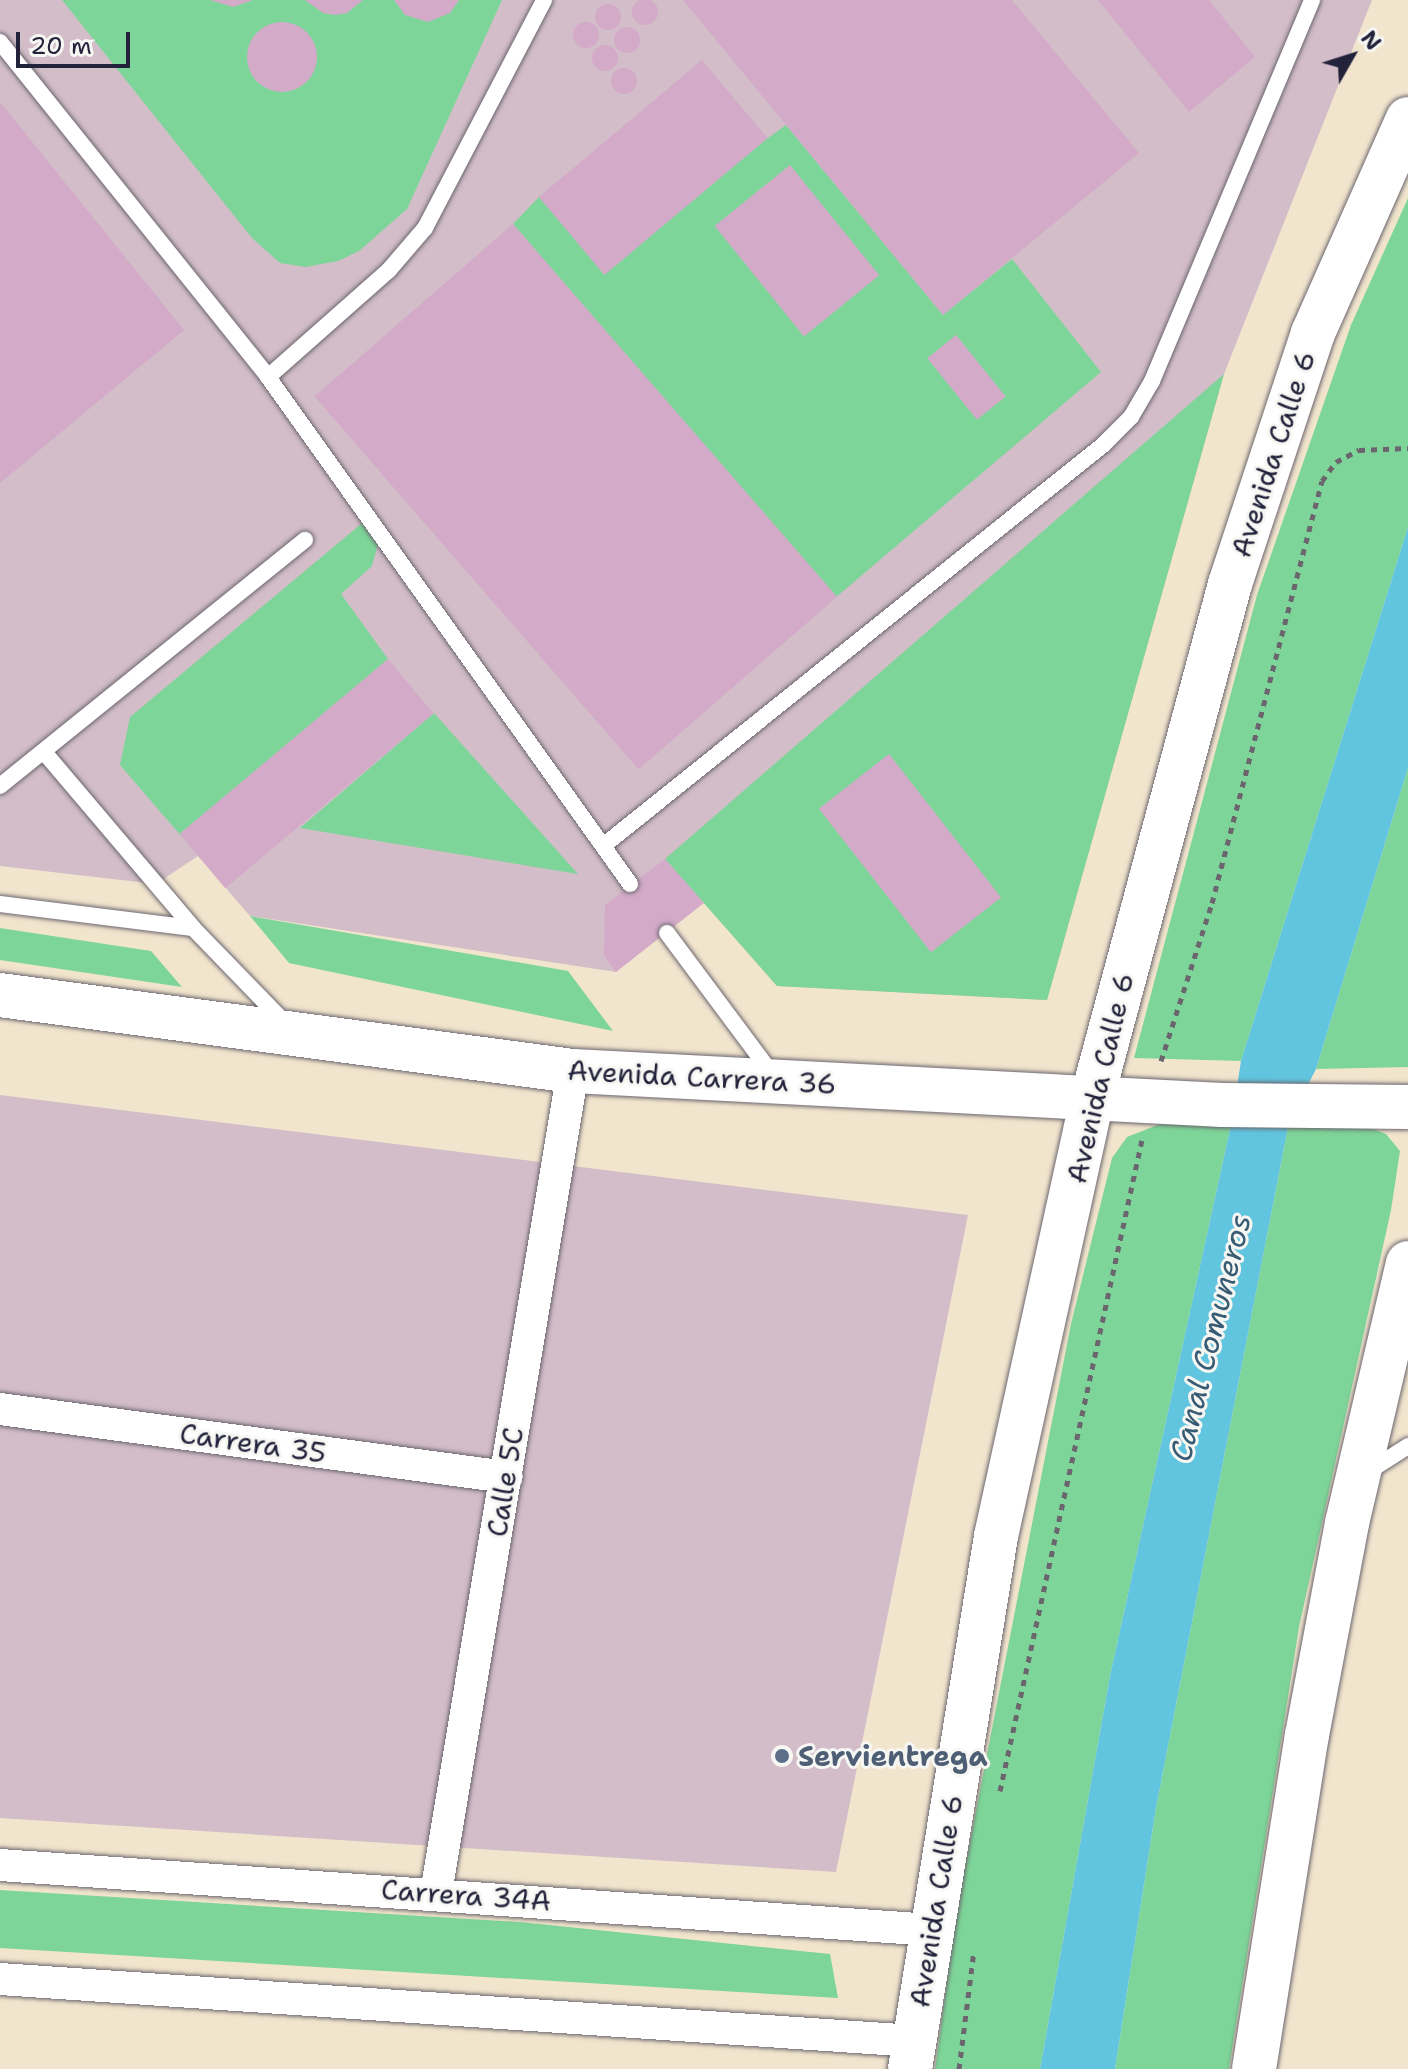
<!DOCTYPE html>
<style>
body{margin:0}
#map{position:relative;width:1408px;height:2069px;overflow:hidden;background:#f2e5ce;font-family:"Shantell Sans",sans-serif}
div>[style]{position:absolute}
.industrial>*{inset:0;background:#d2bdc8}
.green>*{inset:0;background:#7ed599}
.water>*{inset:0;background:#61c5df}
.building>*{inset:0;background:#d3abc9;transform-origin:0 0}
.round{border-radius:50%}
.path>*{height:5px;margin-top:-2.5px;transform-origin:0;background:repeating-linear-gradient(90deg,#6b666e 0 6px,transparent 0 12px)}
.roads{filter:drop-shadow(0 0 2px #6b666e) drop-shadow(0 0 2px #6b666e)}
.lane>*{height:16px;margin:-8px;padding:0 8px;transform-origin:8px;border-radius:8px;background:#fff}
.street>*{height:32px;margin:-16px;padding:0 16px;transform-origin:16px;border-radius:16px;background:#fff}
.secondary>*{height:44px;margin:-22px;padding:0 22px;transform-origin:22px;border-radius:22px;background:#fff}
.primary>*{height:44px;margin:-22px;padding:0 22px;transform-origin:22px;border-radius:22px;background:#fff}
.dots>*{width:22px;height:22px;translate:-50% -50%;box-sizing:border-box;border:4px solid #f6f6f2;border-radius:50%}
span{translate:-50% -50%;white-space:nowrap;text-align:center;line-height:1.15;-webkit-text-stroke:6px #f6f6f2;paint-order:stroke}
.street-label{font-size:28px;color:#22223b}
.service-label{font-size:28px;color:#4e5e75;font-weight:700}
.left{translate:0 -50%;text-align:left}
.water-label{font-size:30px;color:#385b74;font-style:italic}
.north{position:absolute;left:1312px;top:16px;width:80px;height:80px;-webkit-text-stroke:6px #f6f6f2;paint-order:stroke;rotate:51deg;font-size:22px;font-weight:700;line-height:32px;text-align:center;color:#22223b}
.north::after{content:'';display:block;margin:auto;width:28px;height:36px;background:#22223b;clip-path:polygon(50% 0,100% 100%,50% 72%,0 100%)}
.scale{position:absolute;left:16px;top:32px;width:114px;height:36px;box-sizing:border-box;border:4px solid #22223b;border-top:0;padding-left:10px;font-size:24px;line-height:28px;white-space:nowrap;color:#22223b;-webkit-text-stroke:6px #f6f6f2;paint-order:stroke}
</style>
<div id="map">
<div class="industrial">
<i style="clip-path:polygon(0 0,1372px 0,1224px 374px,1047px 1000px,777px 986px,699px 897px,616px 972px,250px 916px,198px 856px,156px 884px,0 866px)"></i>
<i style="clip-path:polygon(0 1095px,968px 1215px,836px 1872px,0 1818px)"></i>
</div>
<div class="green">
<i style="clip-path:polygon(62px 0,502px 0,407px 209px,359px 251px,338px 261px,305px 267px,280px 263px,252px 238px)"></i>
<i style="clip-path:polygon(786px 125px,943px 315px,1012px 259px,1101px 372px,835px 598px,513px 224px,539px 197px,768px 138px)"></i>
<i style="clip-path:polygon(1408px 198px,1408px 527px,1241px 1061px,1134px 1058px,1257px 595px,1351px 325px)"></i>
<i style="clip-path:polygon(1224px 374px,1047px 1000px,777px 986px,665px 859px)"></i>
<i style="clip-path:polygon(367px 519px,381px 533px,372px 566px,341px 594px,388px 659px,182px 837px,120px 765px,130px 717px)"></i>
<i style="clip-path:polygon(434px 713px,578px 874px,300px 828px)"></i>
<i style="clip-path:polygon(1408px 768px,1408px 1067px,1316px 1069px)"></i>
<i style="clip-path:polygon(250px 916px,568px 971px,613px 1031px,289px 963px)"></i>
<i style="clip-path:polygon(0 928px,151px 951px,182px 987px,0 960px)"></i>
<i style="clip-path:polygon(1289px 1122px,1366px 1126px,1386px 1134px,1400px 1151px,1391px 1210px,1299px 1627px,1229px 2069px,1115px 2069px,1156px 1808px)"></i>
<i style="clip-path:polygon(1160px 1124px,1231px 1125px,1110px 1676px,1040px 2069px,935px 2069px,957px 1908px,1071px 1324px,1112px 1158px,1127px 1137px)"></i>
<i style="clip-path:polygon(0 1890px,520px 1922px,830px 1954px,838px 1998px,0 1948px)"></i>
</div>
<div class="water">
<i style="clip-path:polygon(1408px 527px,1408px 768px,1316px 1069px,1289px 1122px,1156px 1808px,1115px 2069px,1040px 2069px,1110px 1676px,1231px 1125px,1241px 1061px)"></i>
</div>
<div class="building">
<i class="round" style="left:632px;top:-1px;width:26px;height:26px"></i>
<i style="clip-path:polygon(210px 0,253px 0,233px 7px)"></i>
<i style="clip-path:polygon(305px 0,363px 0,347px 13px,335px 15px,323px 13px)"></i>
<i style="clip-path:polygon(394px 0,459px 0,450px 13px,428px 22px,405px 15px)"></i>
<i style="clip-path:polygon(683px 0,1012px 0,1139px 153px,943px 315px)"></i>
<i style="clip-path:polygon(1098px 0,1209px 0,1255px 57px,1189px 112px)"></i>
<i class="round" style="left:595px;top:4px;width:26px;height:26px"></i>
<i class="round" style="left:247px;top:22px;width:70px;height:70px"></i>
<i class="round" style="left:573px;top:22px;width:26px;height:26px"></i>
<i class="round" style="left:614px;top:27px;width:26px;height:26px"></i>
<i class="round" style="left:592px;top:45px;width:26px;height:26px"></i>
<i style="left:702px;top:60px;width:102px;height:213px;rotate:50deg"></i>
<i class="round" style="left:611px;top:68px;width:26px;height:26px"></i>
<i style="clip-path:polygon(0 102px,184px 330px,0 483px)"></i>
<i style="left:790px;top:165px;width:142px;height:97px;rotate:51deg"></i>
<i style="left:513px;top:224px;width:494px;height:263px;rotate:49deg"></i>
<i style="left:956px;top:335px;width:79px;height:37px;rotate:51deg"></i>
<i style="left:388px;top:659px;width:71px;height:272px;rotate:50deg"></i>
<i style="left:889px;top:754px;width:182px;height:89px;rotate:52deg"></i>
<i style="clip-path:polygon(665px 859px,704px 903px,616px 972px,604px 955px,605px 905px)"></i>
</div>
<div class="path">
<i style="left:1161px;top:1061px;width:166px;rotate:-72.1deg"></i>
<i style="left:1212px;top:903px;width:436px;rotate:-75.4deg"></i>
<i style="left:1322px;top:481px;width:24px;rotate:-54deg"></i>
<i style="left:1336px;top:462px;width:26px;rotate:-28deg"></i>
<i style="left:1359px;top:450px;width:49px;rotate:-2.3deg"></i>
<i style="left:1000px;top:1791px;width:666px;rotate:-77.7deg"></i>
<i style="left:959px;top:2069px;width:119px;rotate:-82.8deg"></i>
</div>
<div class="roads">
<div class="lane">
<i style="left:0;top:42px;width:429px;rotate:51.3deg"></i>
<i style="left:268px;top:377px;width:623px;rotate:54.47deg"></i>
<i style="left:268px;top:377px;width:162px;rotate:-41.5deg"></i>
<i style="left:389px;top:270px;width:55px;rotate:-49.4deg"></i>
<i style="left:425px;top:228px;width:257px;rotate:-62.4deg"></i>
<i style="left:44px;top:752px;width:231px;rotate:49.7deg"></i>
<i style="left:0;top:786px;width:392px;rotate:-38.9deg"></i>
<i style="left:603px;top:846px;width:641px;rotate:-38.73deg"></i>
<i style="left:1103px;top:445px;width:40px;rotate:-45deg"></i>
<i style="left:1131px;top:417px;width:42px;rotate:-59.7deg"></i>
<i style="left:1152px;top:381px;width:413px;rotate:-67.2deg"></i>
<i style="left:0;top:904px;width:194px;rotate:7.1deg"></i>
<i style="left:193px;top:928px;width:135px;rotate:45.9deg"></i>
<i style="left:667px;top:933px;width:176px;rotate:53.3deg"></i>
<i style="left:1366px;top:1473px;width:50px;rotate:-32.7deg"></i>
</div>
<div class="street">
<i style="left:0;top:1409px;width:511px;rotate:7.65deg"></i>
<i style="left:0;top:1865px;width:933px;rotate:3.99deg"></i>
<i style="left:436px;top:1893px;width:833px;rotate:-80.54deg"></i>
<i style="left:0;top:1979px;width:916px;rotate:3.88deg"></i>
</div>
<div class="secondary">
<i style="left:0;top:995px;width:578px;rotate:7.56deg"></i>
<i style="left:573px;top:1071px;width:650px;rotate:3deg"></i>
<i style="left:1222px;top:1105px;width:186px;rotate:0.6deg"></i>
</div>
<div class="primary">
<i style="left:910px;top:2069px;width:540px;rotate:-80.83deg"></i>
<i style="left:996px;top:1536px;width:448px;rotate:-77.6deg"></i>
<i style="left:1092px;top:1098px;width:532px;rotate:-74.97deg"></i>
<i style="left:1230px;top:584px;width:264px;rotate:-71.7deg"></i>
<i style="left:1313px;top:333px;width:234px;rotate:-66.1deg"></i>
<i style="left:1254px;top:2069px;width:338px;rotate:-81deg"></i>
<i style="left:1307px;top:1735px;width:216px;rotate:-79.3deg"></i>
<i style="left:1347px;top:1523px;width:267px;rotate:-76.8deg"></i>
</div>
</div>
<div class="dots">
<i style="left:782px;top:1756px;background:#5c6f8a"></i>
</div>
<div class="street-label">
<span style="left:1273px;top:454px;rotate:-72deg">Avenida Calle 6</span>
<span style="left:702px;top:1077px;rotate:3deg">Avenida Carrera 36</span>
<span style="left:1100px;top:1078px;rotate:-77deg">Avenida Calle 6</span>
<span style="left:253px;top:1443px;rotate:8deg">Carrera 35</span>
<span style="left:505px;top:1482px;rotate:-81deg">Calle 5C</span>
<span style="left:466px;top:1895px;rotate:4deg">Carrera 34A</span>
<span style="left:936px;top:1901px;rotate:-81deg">Avenida Calle 6</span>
</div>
<div class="service-label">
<span class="left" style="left:798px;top:1756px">Servientrega</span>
</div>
<div class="water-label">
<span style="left:1211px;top:1338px;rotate:-76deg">Canal Comuneros</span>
</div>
<div class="north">N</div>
<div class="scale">20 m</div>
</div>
